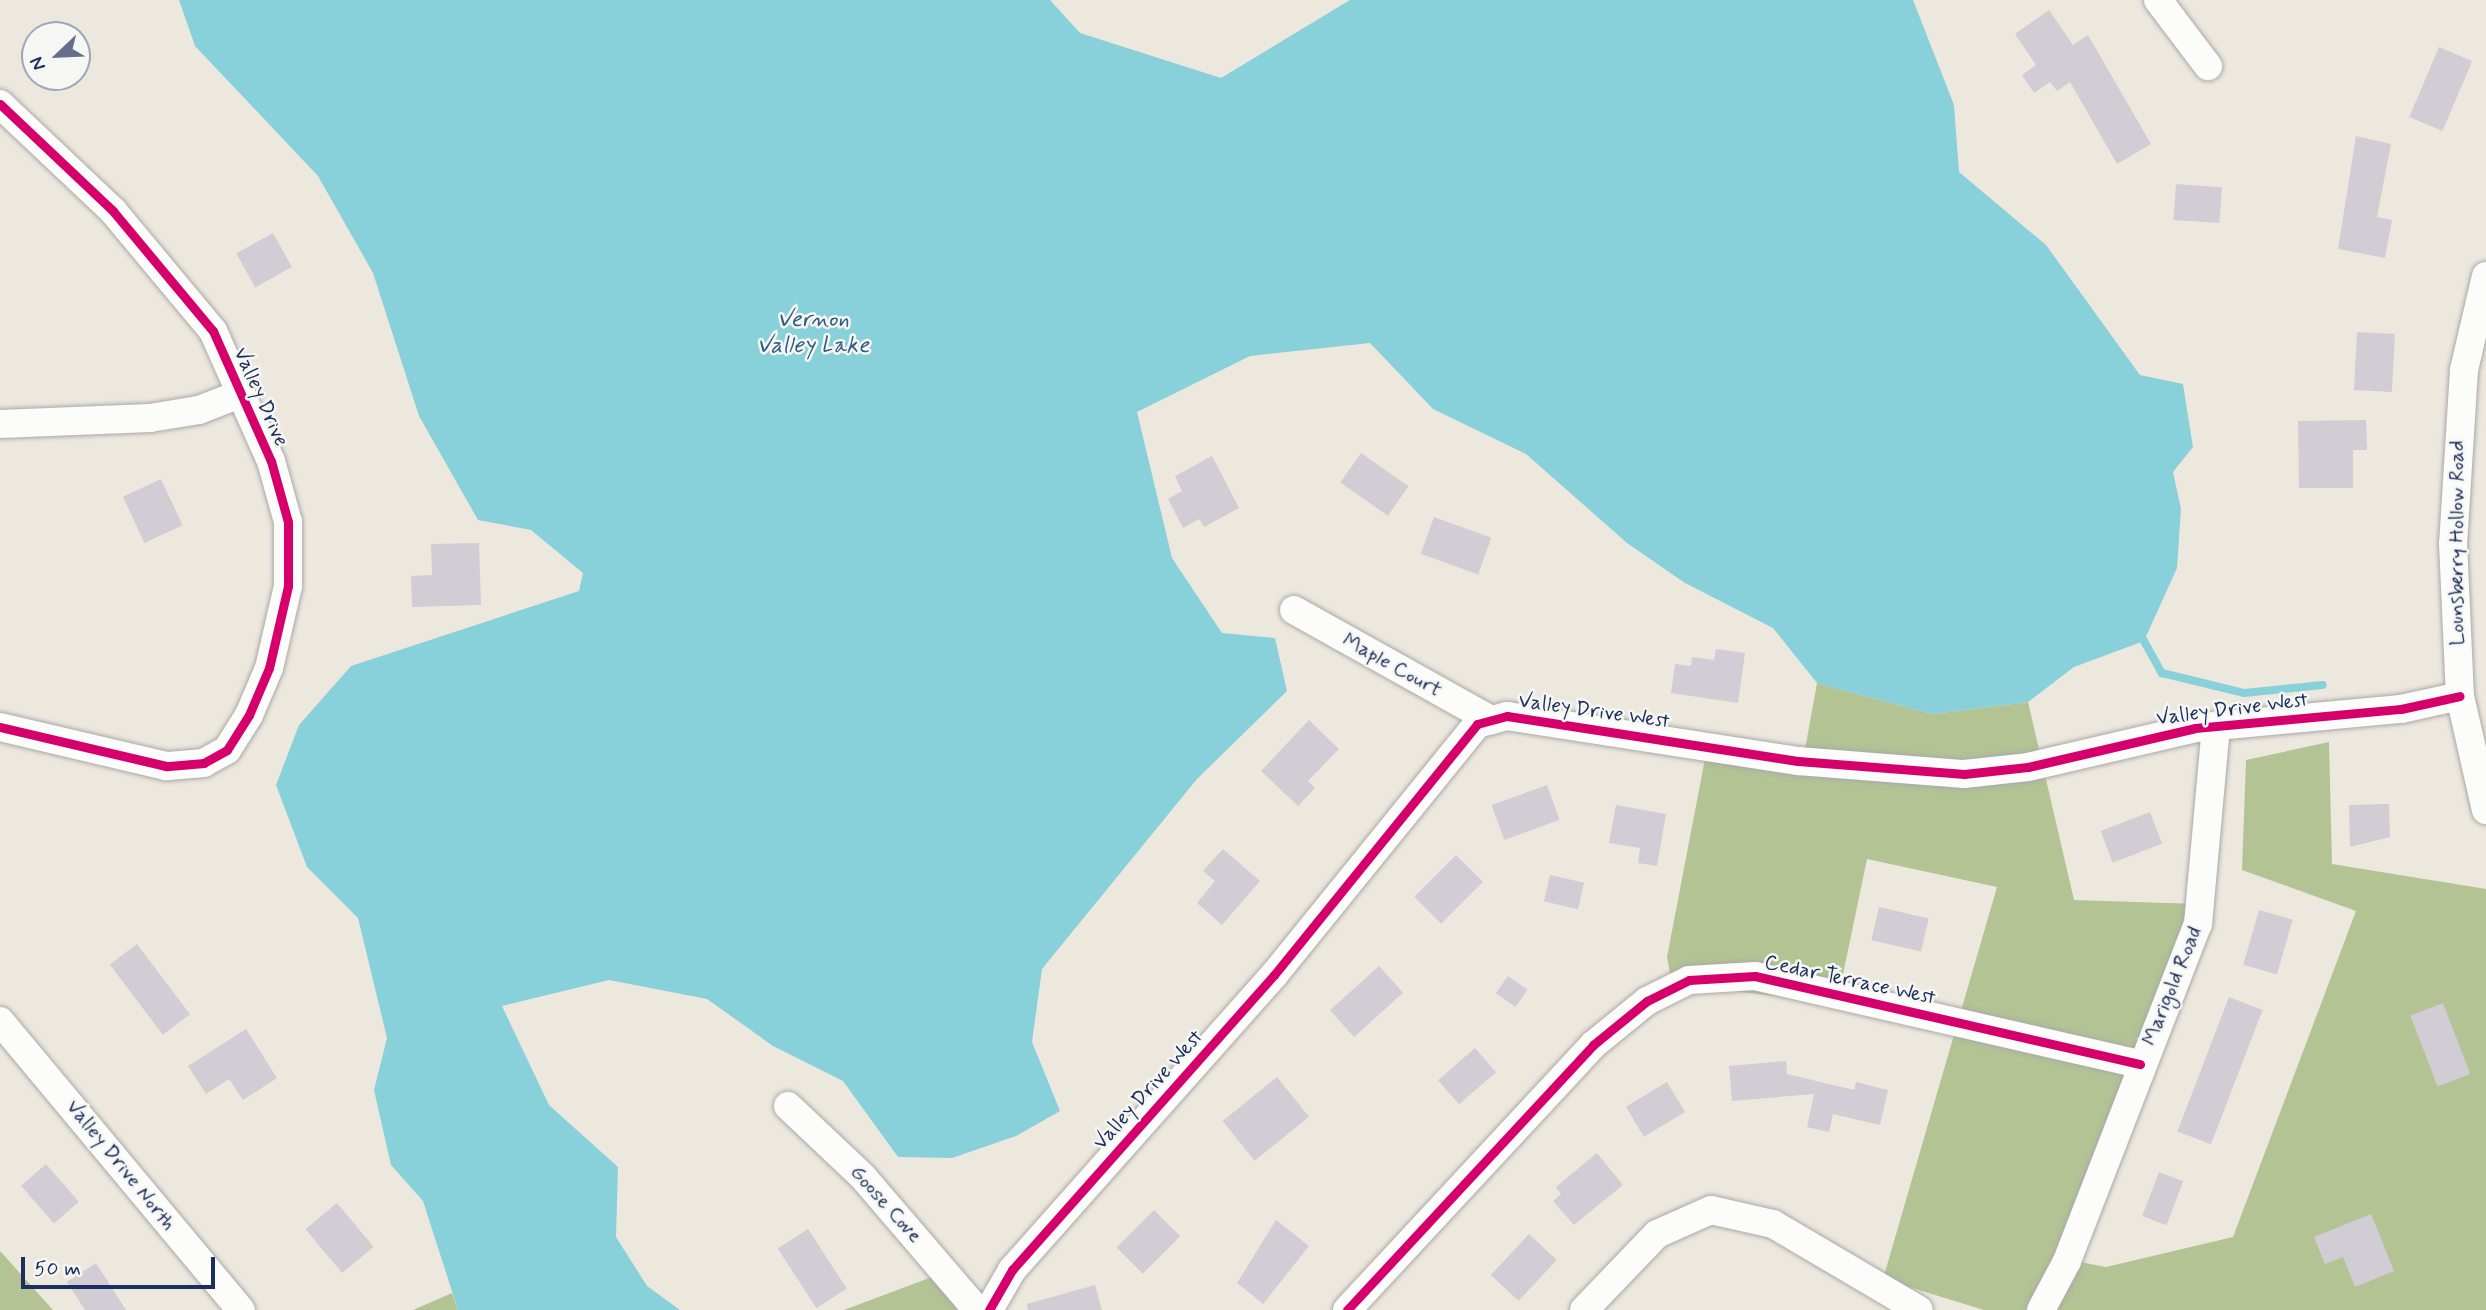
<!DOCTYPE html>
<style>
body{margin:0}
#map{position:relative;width:2486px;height:1310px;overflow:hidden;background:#ede8de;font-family:Mynerve,sans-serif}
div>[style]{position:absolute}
.forest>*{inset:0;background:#b3c394}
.water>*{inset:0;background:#88d0da}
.stream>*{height:8px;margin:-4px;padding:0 4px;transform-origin:4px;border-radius:4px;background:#88d0da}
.building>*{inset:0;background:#d2ccd4;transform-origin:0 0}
.roads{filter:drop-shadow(0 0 2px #a9a9a9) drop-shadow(0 0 2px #a9a9a9)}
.street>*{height:28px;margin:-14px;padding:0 14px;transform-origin:14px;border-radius:14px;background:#fcfcfa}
.cycleway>*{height:9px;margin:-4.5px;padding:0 4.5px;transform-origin:4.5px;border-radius:4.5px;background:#d6006c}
span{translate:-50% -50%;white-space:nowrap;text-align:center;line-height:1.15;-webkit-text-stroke:5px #f6f6f2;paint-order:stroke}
.street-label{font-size:21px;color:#1b2f5e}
.water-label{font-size:23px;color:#2f5c83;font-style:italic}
.north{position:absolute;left:21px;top:21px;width:70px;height:70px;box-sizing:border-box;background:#f6f6f2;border:2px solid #9ea6b7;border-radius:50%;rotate:247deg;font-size:19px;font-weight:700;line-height:28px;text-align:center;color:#1b2f5e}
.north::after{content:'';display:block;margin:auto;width:24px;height:32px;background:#64708b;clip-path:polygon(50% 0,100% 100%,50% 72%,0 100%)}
.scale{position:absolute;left:21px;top:1257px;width:194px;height:32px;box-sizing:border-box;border:4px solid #1b2f5e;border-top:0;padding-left:9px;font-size:21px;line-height:24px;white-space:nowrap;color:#1b2f5e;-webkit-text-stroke:5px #f6f6f2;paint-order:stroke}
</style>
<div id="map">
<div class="forest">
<i style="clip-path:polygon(1817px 683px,1932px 714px,2028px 702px,2074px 900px,2198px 904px,2065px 1259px,2106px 1267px,2233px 1237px,2356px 911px,2242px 870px,2246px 760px,2329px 742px,2332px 864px,2486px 889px,2486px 1310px,1984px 1310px,1883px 1279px,1997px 887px,1867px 859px,1837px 1003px,1672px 984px,1667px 957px,1708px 743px,1804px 755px)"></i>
<i style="clip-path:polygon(0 1251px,53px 1310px,0 1310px)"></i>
<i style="clip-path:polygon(953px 1269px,979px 1310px,844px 1310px)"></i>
<i style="clip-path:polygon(452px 1293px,458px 1310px,413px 1310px)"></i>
</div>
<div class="water">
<i style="clip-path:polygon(179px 0,1050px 0,1080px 33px,1221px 78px,1350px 0,1913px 0,1954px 105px,1959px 172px,2046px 245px,2140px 375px,2183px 384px,2193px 447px,2173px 472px,2181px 509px,2177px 568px,2144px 641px,2074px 667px,2028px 702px,1932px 714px,1817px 683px,1773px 628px,1685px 583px,1627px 543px,1526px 454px,1433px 409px,1370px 343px,1250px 356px,1137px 412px,1172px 558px,1222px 633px,1275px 638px,1287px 691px,1197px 779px,1042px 969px,1032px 1042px,1060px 1111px,1016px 1136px,952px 1158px,898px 1157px,843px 1081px,773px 1046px,707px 999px,609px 980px,502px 1006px,549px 1105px,618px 1167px,616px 1237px,647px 1286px,680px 1310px,458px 1310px,423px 1201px,391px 1165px,374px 1090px,387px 1038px,358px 918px,307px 867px,276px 785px,299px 725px,351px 666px,579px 591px,583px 573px,531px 530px,478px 520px,419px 416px,373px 273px,318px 176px,195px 46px)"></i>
</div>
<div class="stream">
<i style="left:2144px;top:641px;width:37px;rotate:61deg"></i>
<i style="left:2162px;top:673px;width:84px;rotate:13.7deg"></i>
<i style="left:2244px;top:693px;width:79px;rotate:-5.8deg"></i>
</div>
<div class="building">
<i style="clip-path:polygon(2049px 10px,2073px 45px,2088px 35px,2151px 144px,2117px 164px,2070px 82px,2057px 91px,2050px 82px,2034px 93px,2022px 75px,2036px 65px,2015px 34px)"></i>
<i style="left:2439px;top:47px;width:36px;height:76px;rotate:23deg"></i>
<i style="clip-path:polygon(2356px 136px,2391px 144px,2377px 217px,2392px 220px,2385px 258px,2338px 249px)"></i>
<i style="left:2176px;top:184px;width:46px;height:36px;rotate:4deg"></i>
<i style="left:273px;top:233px;width:39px;height:42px;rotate:61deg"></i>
<i style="left:2357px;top:332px;width:38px;height:58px;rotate:3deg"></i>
<i style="clip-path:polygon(2366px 420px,2367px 450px,2353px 450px,2353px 488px,2299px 488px,2298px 421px)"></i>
<i style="left:1361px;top:453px;width:58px;height:36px;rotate:35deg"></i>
<i style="clip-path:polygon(1212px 456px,1239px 508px,1204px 527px,1199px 519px,1183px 528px,1168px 499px,1182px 491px,1175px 476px)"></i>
<i style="left:161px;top:479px;width:51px;height:42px;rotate:65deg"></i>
<i style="left:1434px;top:517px;width:61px;height:39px;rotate:20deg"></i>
<i style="clip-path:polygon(479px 543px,481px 605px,412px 607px,411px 576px,432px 575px,431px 544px)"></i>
<i style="clip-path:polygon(1716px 649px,1745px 653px,1738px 703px,1671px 693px,1675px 664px,1691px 666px,1692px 657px,1714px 660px)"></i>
<i style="clip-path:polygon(1309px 720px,1339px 749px,1308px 781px,1315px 788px,1298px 806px,1261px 771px)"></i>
<i style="left:1547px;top:785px;width:37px;height:59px;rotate:70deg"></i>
<i style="clip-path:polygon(2389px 804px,2390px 837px,2350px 847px,2349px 805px)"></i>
<i style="clip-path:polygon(1616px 805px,1666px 814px,1657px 866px,1638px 863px,1640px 848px,1609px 843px)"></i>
<i style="left:2150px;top:812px;width:34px;height:53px;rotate:69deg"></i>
<i style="clip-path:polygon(1223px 849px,1260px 881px,1222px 925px,1197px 903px,1215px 881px,1203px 871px)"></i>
<i style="left:1456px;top:855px;width:38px;height:59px;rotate:45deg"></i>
<i style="left:1550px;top:875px;width:35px;height:27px;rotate:13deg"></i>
<i style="left:1879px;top:907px;width:51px;height:34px;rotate:13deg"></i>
<i style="left:2259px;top:910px;width:35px;height:57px;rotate:16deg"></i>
<i style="left:137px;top:944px;width:88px;height:34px;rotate:53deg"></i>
<i style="left:1379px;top:966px;width:36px;height:66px;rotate:48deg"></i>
<i style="left:1508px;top:976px;width:24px;height:21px;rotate:35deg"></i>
<i style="left:2229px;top:997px;width:36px;height:144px;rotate:21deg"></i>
<i style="left:2443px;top:1003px;width:76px;height:35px;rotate:69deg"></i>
<i style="clip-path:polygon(246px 1029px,277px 1078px,243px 1100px,229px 1079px,206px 1094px,188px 1066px)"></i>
<i style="left:1475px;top:1048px;width:32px;height:49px;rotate:49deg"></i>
<i style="clip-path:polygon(1786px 1061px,1787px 1074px,1854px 1090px,1856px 1082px,1888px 1090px,1880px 1125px,1833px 1114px,1829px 1132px,1807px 1127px,1814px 1094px,1732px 1101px,1729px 1066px)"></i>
<i style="left:1277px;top:1077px;width:51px;height:70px;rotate:51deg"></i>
<i style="left:1667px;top:1082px;width:35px;height:48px;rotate:59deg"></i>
<i style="clip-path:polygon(1597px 1153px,1623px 1185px,1574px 1225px,1553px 1201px,1561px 1194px,1556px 1187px)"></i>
<i style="left:46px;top:1164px;width:50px;height:33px;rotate:49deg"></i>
<i style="left:2159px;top:1172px;width:26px;height:47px;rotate:21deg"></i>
<i style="left:337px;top:1203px;width:57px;height:41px;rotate:50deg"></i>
<i style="left:1154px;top:1210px;width:37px;height:53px;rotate:45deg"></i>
<i style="clip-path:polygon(2371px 1214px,2394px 1271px,2355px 1287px,2343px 1257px,2325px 1264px,2314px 1237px)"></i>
<i style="clip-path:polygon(1276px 1220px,1309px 1246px,1263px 1304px,1237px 1283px)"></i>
<i style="left:808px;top:1229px;width:71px;height:36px;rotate:57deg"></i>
<i style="left:1529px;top:1234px;width:38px;height:56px;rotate:43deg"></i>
<i style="clip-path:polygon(96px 1263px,126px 1310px,85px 1310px,67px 1282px)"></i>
<i style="clip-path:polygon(1095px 1285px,1102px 1310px,1028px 1310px,1027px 1304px)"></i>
</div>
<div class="roads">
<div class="street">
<i style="left:2158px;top:0;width:83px;rotate:52.9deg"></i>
<i style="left:0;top:104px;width:156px;rotate:43.4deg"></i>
<i style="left:113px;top:211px;width:156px;rotate:50.2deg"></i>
<i style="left:213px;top:331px;width:142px;rotate:66deg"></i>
<i style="left:271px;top:461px;width:63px;rotate:74.4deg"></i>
<i style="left:288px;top:522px;width:64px;rotate:90deg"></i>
<i style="left:288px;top:586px;width:84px;rotate:103deg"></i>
<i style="left:269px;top:668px;width:51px;rotate:113.1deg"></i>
<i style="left:249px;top:715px;width:41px;rotate:122.2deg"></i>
<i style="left:227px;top:750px;width:26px;rotate:151deg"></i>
<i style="left:204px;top:763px;width:38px;rotate:175deg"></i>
<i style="left:166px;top:766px;width:171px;rotate:-166.8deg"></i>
<i style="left:2486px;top:276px;width:97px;rotate:103.2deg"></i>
<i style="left:2464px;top:370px;width:173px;rotate:93.6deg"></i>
<i style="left:2453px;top:543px;width:153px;rotate:87.4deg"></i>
<i style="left:2460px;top:696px;width:117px;rotate:77.2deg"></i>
<i style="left:0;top:424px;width:150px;rotate:-2.3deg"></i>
<i style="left:150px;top:418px;width:50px;rotate:-9.3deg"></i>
<i style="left:199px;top:410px;width:44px;rotate:-21.3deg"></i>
<i style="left:1294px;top:610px;width:226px;rotate:29.2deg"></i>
<i style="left:0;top:1021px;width:376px;rotate:50.2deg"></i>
<i style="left:788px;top:1106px;width:103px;rotate:43.4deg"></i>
<i style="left:863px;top:1177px;width:175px;rotate:49.4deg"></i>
<i style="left:989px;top:1310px;width:46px;rotate:-60.1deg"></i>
<i style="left:1012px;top:1270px;width:395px;rotate:-48.4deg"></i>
<i style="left:1274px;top:975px;width:323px;rotate:-51deg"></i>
<i style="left:1477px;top:724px;width:31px;rotate:-15deg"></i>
<i style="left:1507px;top:716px;width:294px;rotate:8.8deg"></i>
<i style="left:1798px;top:761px;width:167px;rotate:4.5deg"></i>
<i style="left:1964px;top:774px;width:64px;rotate:-6.2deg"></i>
<i style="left:2028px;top:767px;width:171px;rotate:-13.1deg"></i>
<i style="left:2195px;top:728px;width:207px;rotate:-5.3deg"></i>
<i style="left:2401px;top:709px;width:60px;rotate:-12.4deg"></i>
<i style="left:1347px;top:1310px;width:362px;rotate:-47.1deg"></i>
<i style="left:1593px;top:1045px;width:70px;rotate:-39.2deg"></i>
<i style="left:1647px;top:1001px;width:47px;rotate:-26.6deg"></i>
<i style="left:1689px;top:980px;width:66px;rotate:-3.5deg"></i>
<i style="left:1755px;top:976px;width:395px;rotate:12.9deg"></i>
<i style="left:1584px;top:1310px;width:105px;rotate:-46.2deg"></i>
<i style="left:1657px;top:1234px;width:59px;rotate:-24deg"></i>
<i style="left:1711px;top:1210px;width:64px;rotate:12.7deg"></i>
<i style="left:1773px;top:1224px;width:169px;rotate:30.5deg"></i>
<i style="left:2041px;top:1310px;width:55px;rotate:-62deg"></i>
<i style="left:2067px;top:1261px;width:362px;rotate:-68.8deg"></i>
<i style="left:2198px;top:924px;width:199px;rotate:-84.8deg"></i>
</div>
</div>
<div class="cycleway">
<i style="left:0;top:104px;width:156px;rotate:43.4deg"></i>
<i style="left:113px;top:211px;width:156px;rotate:50.2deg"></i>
<i style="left:213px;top:331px;width:142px;rotate:66deg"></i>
<i style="left:271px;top:461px;width:63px;rotate:74.4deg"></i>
<i style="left:288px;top:522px;width:64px;rotate:90deg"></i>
<i style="left:288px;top:586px;width:84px;rotate:103deg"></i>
<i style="left:269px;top:668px;width:51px;rotate:113.1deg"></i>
<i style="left:249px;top:715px;width:41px;rotate:122.2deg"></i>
<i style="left:227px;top:750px;width:26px;rotate:151deg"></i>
<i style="left:204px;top:763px;width:38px;rotate:175deg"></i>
<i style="left:166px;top:766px;width:171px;rotate:-166.8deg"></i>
<i style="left:989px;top:1310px;width:46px;rotate:-60.1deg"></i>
<i style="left:1012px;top:1270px;width:395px;rotate:-48.4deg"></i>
<i style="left:1274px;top:975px;width:323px;rotate:-51deg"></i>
<i style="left:1477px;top:724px;width:31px;rotate:-15deg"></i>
<i style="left:1507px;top:716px;width:294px;rotate:8.8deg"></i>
<i style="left:1798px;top:761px;width:167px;rotate:4.5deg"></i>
<i style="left:1964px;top:774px;width:64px;rotate:-6.2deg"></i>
<i style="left:2028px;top:767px;width:171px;rotate:-13.1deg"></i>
<i style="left:2195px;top:728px;width:207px;rotate:-5.3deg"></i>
<i style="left:2401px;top:709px;width:60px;rotate:-12.4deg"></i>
<i style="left:1347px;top:1310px;width:362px;rotate:-47.1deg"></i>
<i style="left:1593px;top:1045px;width:70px;rotate:-39.2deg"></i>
<i style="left:1647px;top:1001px;width:47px;rotate:-26.6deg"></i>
<i style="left:1689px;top:980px;width:66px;rotate:-3.5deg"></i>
<i style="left:1755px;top:976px;width:395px;rotate:12.9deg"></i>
</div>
<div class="street-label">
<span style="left:261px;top:397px;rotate:66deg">Valley Drive</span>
<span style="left:2457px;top:543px;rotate:-90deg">Lounsberry Hollow Road</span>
<span style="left:1392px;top:665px;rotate:29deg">Maple Court</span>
<span style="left:2232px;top:709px;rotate:-7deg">Valley Drive West</span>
<span style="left:1594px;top:711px;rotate:8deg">Valley Drive West</span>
<span style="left:1850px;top:980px;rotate:12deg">Cedar Terrace West</span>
<span style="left:2172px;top:986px;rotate:-68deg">Marigold Road</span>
<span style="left:1148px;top:1090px;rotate:-48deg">Valley Drive West</span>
<span style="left:121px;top:1165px;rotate:51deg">Valley Drive North</span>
<span style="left:886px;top:1204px;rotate:48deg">Goose Cove</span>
</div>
<div class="water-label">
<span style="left:813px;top:333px">Vernon<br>Valley Lake</span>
</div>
<div class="north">N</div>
<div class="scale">50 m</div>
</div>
